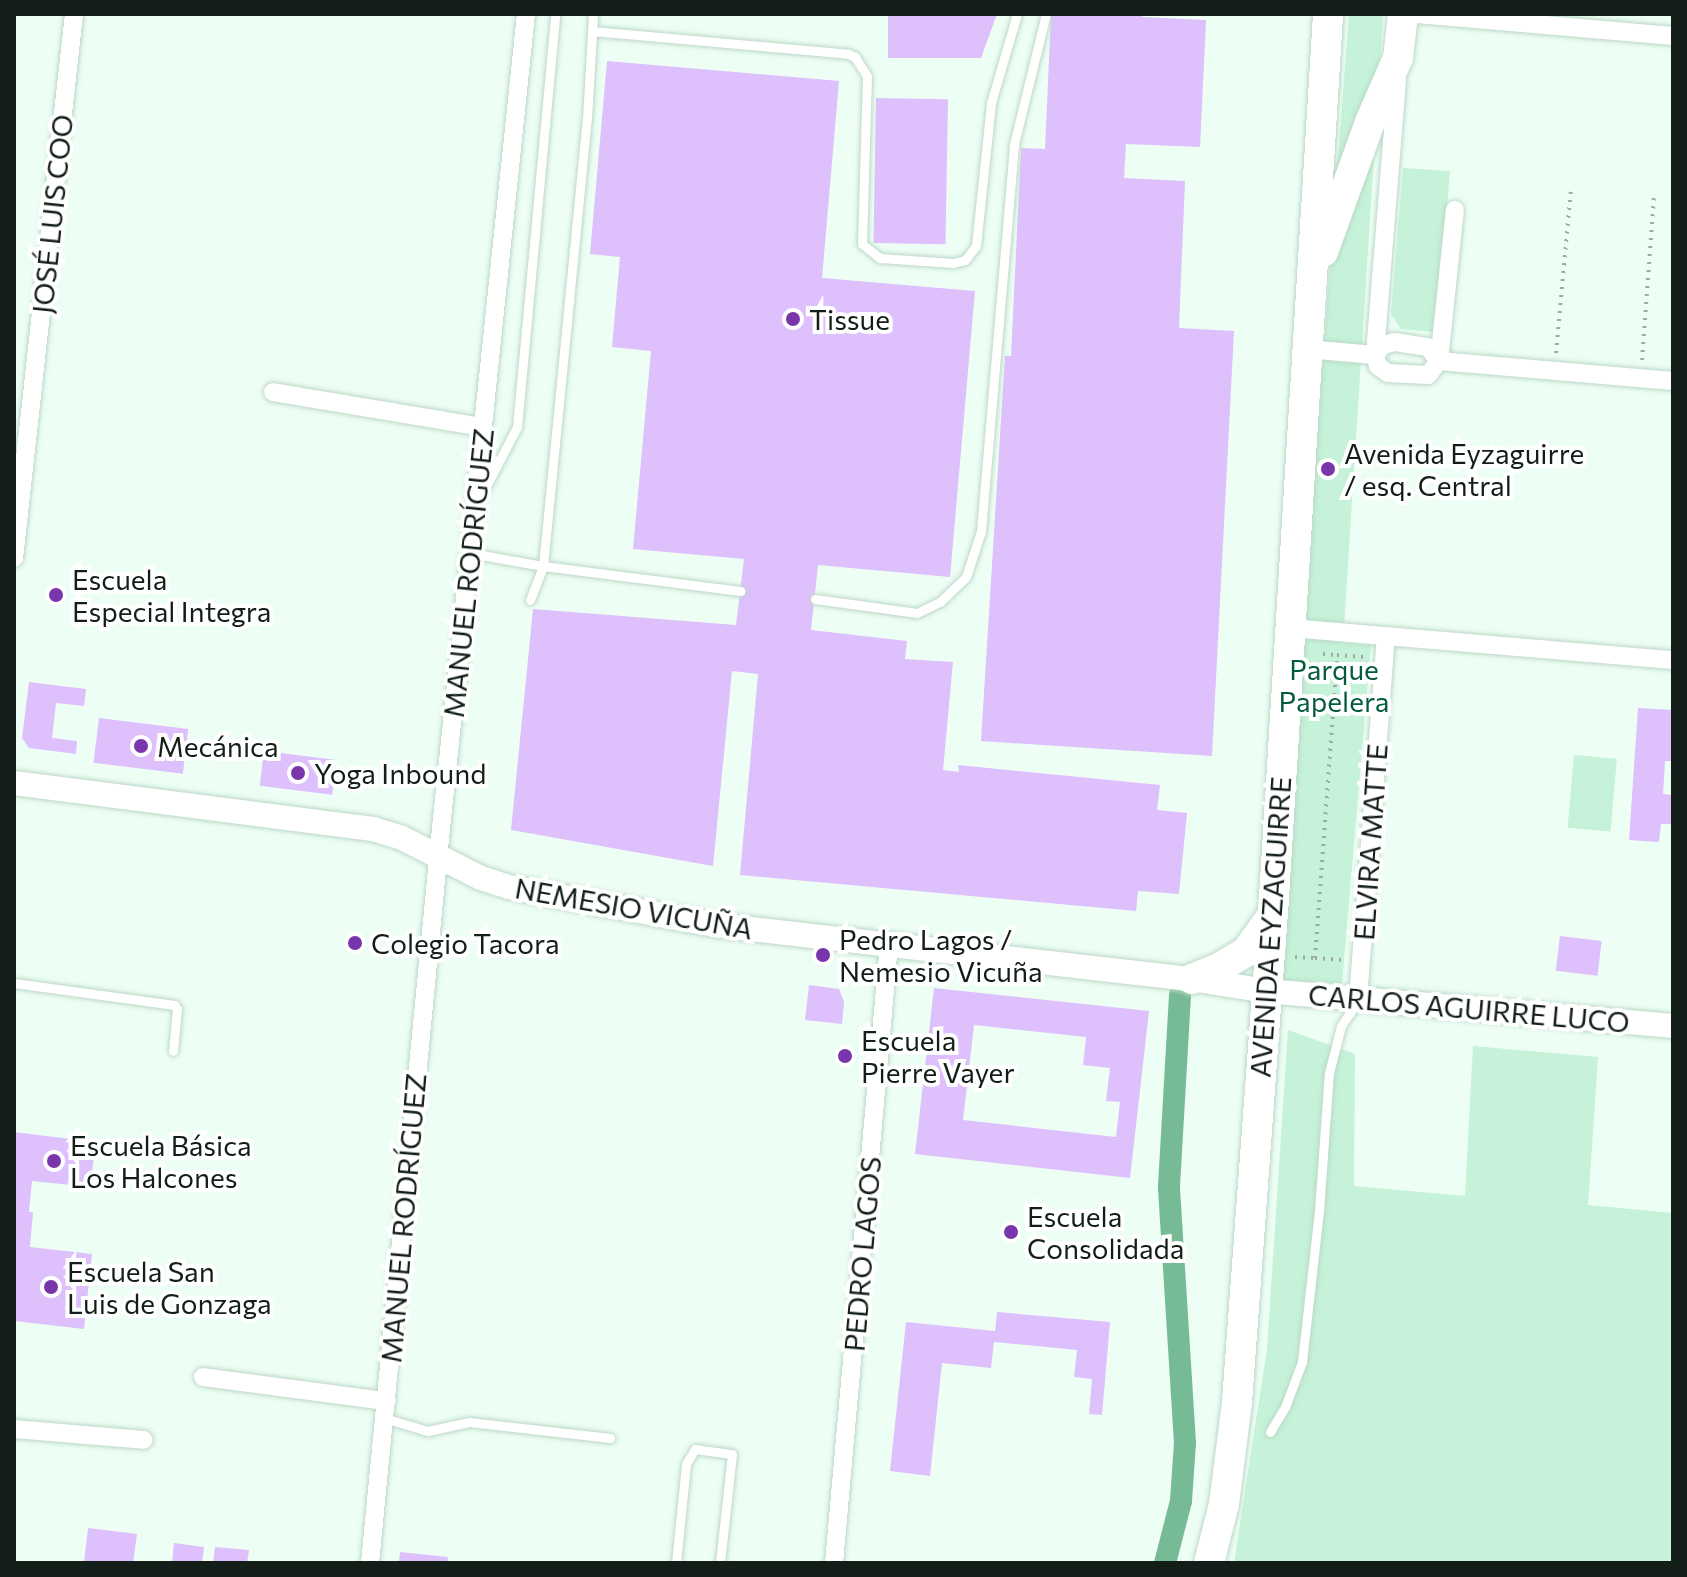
<!DOCTYPE html>
<meta charset="utf-8">
<style>
body{margin:0}
#map{position:relative;width:1687px;height:1577px;overflow:hidden;background:#edfef4;font-family:Commissioner,sans-serif}
div>[style]{position:absolute}
.green>*{inset:0;background:#c5f2d8;transform-origin:0 0}
.canal>*{height:22px;margin:-11px;padding:0 11px;transform-origin:11px;border-radius:11px;background:#77ba96}
.building>*{inset:0;background:#dec0fc;transform-origin:0 0}
.path>*{height:4px;margin-top:-2px;transform-origin:0;background:repeating-linear-gradient(90deg,#9daca3 0 2px,transparent 0 8px)}
.roads{filter:drop-shadow(0 0 2px #bcd8c7) drop-shadow(0 0 2px #bcd8c7)}
.service>*{height:9px;margin:-4.5px;padding:0 4.5px;transform-origin:4.5px;border-radius:4.5px;background:#fff}
.minor>*{height:18px;margin:-9px;padding:0 9px;transform-origin:9px;border-radius:9px;background:#fff}
.tertiary>*{height:24px;margin:-12px;padding:0 12px;transform-origin:12px;border-radius:12px;background:#fff}
.primary>*{height:30px;margin:-15px;padding:0 15px;transform-origin:15px;border-radius:15px;background:#fff}
.dots>*{width:22px;height:22px;translate:-50% -50%;box-sizing:border-box;border:4px solid #fff;border-radius:50%}
span{translate:-50% -50%;white-space:nowrap;text-align:center;line-height:1.15;-webkit-text-stroke:8px #fff;paint-order:stroke}
.street-label{font-size:28px;color:#131e18}
.poi-label{font-size:28px;color:#131e18}
.left{translate:0 -50%;text-align:left}
.park-label{font-size:28px;color:#045c3a}
.frame{position:absolute;inset:0;border:16px solid #131e18;pointer-events:none}
</style>
<div id="map">
<div class="green">
<i style="clip-path:polygon(1349px 14px,1383px 14px,1343px 643px,1371px 645px,1342px 984px,1276px 979px)"></i>
<i style="clip-path:polygon(1403px 168px,1450px 171px,1436px 332px,1401px 329px,1391px 314px)"></i>
<i style="left:1574px;top:755px;width:43px;height:73px;rotate:5deg"></i>
<i style="clip-path:polygon(1288px 1030px,1355px 1054px,1354px 1186px,1465px 1196px,1473px 1046px,1598px 1057px,1588px 1205px,1673px 1213px,1673px 1563px,1234px 1563px,1267px 1349px)"></i>
</div>
<div class="canal">
<i style="left:1165px;top:1563px;width:64px;rotate:-75.5deg"></i>
<i style="left:1181px;top:1501px;width:58px;rotate:-86.1deg"></i>
<i style="left:1185px;top:1443px;width:257px;rotate:-93.6deg"></i>
<i style="left:1169px;top:1186px;width:191px;rotate:-86.7deg"></i>
</div>
<div class="building">
<i style="clip-path:polygon(888px 14px,997px 14px,981px 58px,888px 58px)"></i>
<i style="clip-path:polygon(1051px 14px,1143px 14px,1142px 17px,1206px 20px,1200px 147px,1126px 144px,1124px 178px,1185px 181px,1179px 328px,1234px 331px,1212px 756px,981px 741px,1005px 356px,1011px 356px,1021px 148px,1045px 149px)"></i>
<i style="clip-path:polygon(607px 61px,839px 81px,822px 278px,975px 291px,950px 577px,818px 565px,811px 630px,907px 641px,905px 659px,953px 662px,943px 770px,959px 772px,958px 765px,1160px 785px,1157px 810px,1187px 813px,1179px 894px,1138px 891px,1136px 911px,740px 875px,758px 674px,732px 671px,713px 866px,511px 830px,533px 609px,736px 625px,744px 559px,633px 549px,651px 351px,612px 347px,620px 257px,590px 254px)"></i>
<i style="left:876px;top:98px;width:72px;height:145px;rotate:1deg"></i>
<i style="clip-path:polygon(29px 682px,86px 689px,84px 706px,56px 703px,52px 738px,77px 741px,76px 754px,29px 748px,22px 738px)"></i>
<i style="clip-path:polygon(1638px 708px,1673px 710px,1673px 761px,1665px 761px,1663px 794px,1673px 795px,1671px 824px,1661px 824px,1659px 842px,1629px 840px)"></i>
<i style="left:99px;top:718px;width:90px;height:45px;rotate:7deg"></i>
<i style="left:264px;top:751px;width:73px;height:35px;rotate:7deg"></i>
<i style="left:1560px;top:936px;width:42px;height:35px;rotate:7deg"></i>
<i style="clip-path:polygon(809px 985px,839px 989px,844px 1002px,842px 1024px,805px 1020px)"></i>
<i style="clip-path:polygon(evenodd,934px 988px,1149px 1011px,1130px 1178px,915px 1154px,934px 988px,974px 1025px,1086px 1037px,1083px 1065px,1110px 1068px,1106px 1101px,1120px 1102px,1116px 1137px,963px 1120px,974px 1025px)"></i>
<i style="clip-path:polygon(14px 1132px,95px 1142px,91px 1187px,32px 1181px,29px 1212px,33px 1212px,30px 1247px,92px 1254px,84px 1329px,14px 1321px)"></i>
<i style="clip-path:polygon(997px 1312px,1110px 1322px,1102px 1415px,1089px 1414px,1092px 1379px,1074px 1377px,1077px 1350px,994px 1342px,991px 1368px,942px 1363px,930px 1476px,890px 1471px,906px 1322px,995px 1331px)"></i>
<i style="clip-path:polygon(88px 1528px,137px 1534px,133px 1563px,84px 1563px)"></i>
<i style="clip-path:polygon(174px 1543px,204px 1547px,202px 1563px,172px 1563px)"></i>
<i style="clip-path:polygon(215px 1547px,249px 1550px,247px 1563px,213px 1563px)"></i>
<i style="clip-path:polygon(400px 1552px,448px 1557px,447px 1563px,399px 1563px)"></i>
</div>
<div class="path">
<i style="left:1556px;top:353px;width:165px;rotate:-84.8deg"></i>
<i style="left:1642px;top:360px;width:164px;rotate:-85.8deg"></i>
<i style="left:1323px;top:654px;width:14px;rotate:4deg"></i>
<i style="left:1295px;top:957px;width:20px;rotate:3deg"></i>
<i style="left:1315px;top:958px;width:304px;rotate:-85.8deg"></i>
<i style="left:1337px;top:655px;width:27px;rotate:4deg"></i>
<i style="left:1315px;top:958px;width:29px;rotate:4deg"></i>
</div>
<div class="roads">
<div class="service">
<i style="left:592px;top:31px;width:257px;rotate:5.1deg"></i>
<i style="left:848px;top:54px;width:8px;rotate:23deg"></i>
<i style="left:855px;top:57px;width:22px;rotate:58deg"></i>
<i style="left:867px;top:76px;width:168px;rotate:91.7deg"></i>
<i style="left:862px;top:244px;width:23px;rotate:38deg"></i>
<i style="left:880px;top:258px;width:73px;rotate:3.9deg"></i>
<i style="left:953px;top:263px;width:12px;rotate:-14deg"></i>
<i style="left:965px;top:260px;width:18px;rotate:-52deg"></i>
<i style="left:976px;top:246px;width:144px;rotate:-84deg"></i>
<i style="left:991px;top:103px;width:93px;rotate:-73.7deg"></i>
<i style="left:480px;top:498px;width:80px;rotate:-62.5deg"></i>
<i style="left:517px;top:427px;width:415px;rotate:-84.7deg"></i>
<i style="left:470px;top:553px;width:74px;rotate:10.1deg"></i>
<i style="left:543px;top:566px;width:199px;rotate:7.2deg"></i>
<i style="left:815px;top:599px;width:103px;rotate:7.8deg"></i>
<i style="left:917px;top:613px;width:25px;rotate:-26deg"></i>
<i style="left:940px;top:602px;width:36px;rotate:-44deg"></i>
<i style="left:966px;top:577px;width:48px;rotate:-71.9deg"></i>
<i style="left:981px;top:531px;width:388px;rotate:-85.1deg"></i>
<i style="left:1014px;top:144px;width:134px;rotate:-76.2deg"></i>
<i style="left:530px;top:600px;width:36px;rotate:-69deg"></i>
<i style="left:543px;top:566px;width:449px;rotate:-84.4deg"></i>
<i style="left:587px;top:119px;width:105px;rotate:-86.7deg"></i>
<i style="left:14px;top:983px;width:162px;rotate:7.8deg"></i>
<i style="left:174px;top:1005px;width:5px;rotate:53deg"></i>
<i style="left:177px;top:1009px;width:42px;rotate:95.4deg"></i>
<i style="left:384px;top:1418px;width:46px;rotate:16.5deg"></i>
<i style="left:428px;top:1431px;width:42px;rotate:-12.4deg"></i>
<i style="left:469px;top:1422px;width:142px;rotate:6.5deg"></i>
<i style="left:1270px;top:1432px;width:29px;rotate:-59deg"></i>
<i style="left:1285px;top:1407px;width:48px;rotate:-69.3deg"></i>
<i style="left:1302px;top:1362px;width:152px;rotate:-83.6deg"></i>
<i style="left:1319px;top:1211px;width:138px;rotate:-85.9deg"></i>
<i style="left:1329px;top:1073px;width:49px;rotate:-75.7deg"></i>
<i style="left:1341px;top:1026px;width:29px;rotate:-56deg"></i>
<i style="left:676px;top:1563px;width:100px;rotate:-84.2deg"></i>
<i style="left:686px;top:1464px;width:17px;rotate:-59deg"></i>
<i style="left:695px;top:1449px;width:37px;rotate:8deg"></i>
<i style="left:732px;top:1454px;width:110px;rotate:96.3deg"></i>
</div>
<div class="minor">
<i style="left:1417px;top:14px;width:257px;rotate:4.9deg"></i>
<i style="left:1397px;top:80px;width:276px;rotate:94.6deg"></i>
<i style="left:1375px;top:355px;width:11px;rotate:75deg"></i>
<i style="left:1378px;top:366px;width:12px;rotate:35deg"></i>
<i style="left:1388px;top:373px;width:40px;rotate:2.9deg"></i>
<i style="left:1428px;top:375px;width:18px;rotate:-52deg"></i>
<i style="left:1439px;top:361px;width:152px;rotate:-84deg"></i>
<i style="left:1306px;top:349px;width:69px;rotate:5deg"></i>
<i style="left:1375px;top:355px;width:13px;rotate:-51deg"></i>
<i style="left:1383px;top:345px;width:12px;rotate:-14deg"></i>
<i style="left:1395px;top:342px;width:33px;rotate:9deg"></i>
<i style="left:1428px;top:347px;width:18px;rotate:52deg"></i>
<i style="left:1439px;top:361px;width:235px;rotate:4.9deg"></i>
<i style="left:273px;top:392px;width:213px;rotate:9.5deg"></i>
<i style="left:14px;top:558px;width:547px;rotate:-83.71deg"></i>
<i style="left:1290px;top:628px;width:384px;rotate:4.8deg"></i>
<i style="left:1358px;top:999px;width:364px;rotate:-85.6deg"></i>
<i style="left:203px;top:1377px;width:185px;rotate:7.5deg"></i>
<i style="left:14px;top:1429px;width:130px;rotate:4.8deg"></i>
<i style="left:370px;top:1563px;width:738px;rotate:-84.48deg"></i>
<i style="left:441px;top:828px;width:818px;rotate:-84.04deg"></i>
<i style="left:834px;top:1563px;width:621px;rotate:-84.92deg"></i>
</div>
<div class="tertiary">
<i style="left:14px;top:783px;width:362px;rotate:7.3deg"></i>
<i style="left:373px;top:829px;width:30px;rotate:17deg"></i>
<i style="left:402px;top:838px;width:89px;rotate:26.9deg"></i>
<i style="left:481px;top:878px;width:29px;rotate:18deg"></i>
<i style="left:509px;top:887px;width:210px;rotate:10.4deg"></i>
<i style="left:716px;top:925px;width:479px;rotate:6.5deg"></i>
<i style="left:1192px;top:979px;width:75px;rotate:9.2deg"></i>
<i style="left:1266px;top:991px;width:409px;rotate:4.9deg"></i>
</div>
<div class="primary">
<i style="left:1323px;top:252px;width:138px;rotate:-70.1deg"></i>
<i style="left:1370px;top:122px;width:70px;rotate:-66.4deg"></i>
<i style="left:1398px;top:58px;width:44px;rotate:-83.5deg"></i>
<i style="left:1192px;top:979px;width:29px;rotate:-22deg"></i>
<i style="left:1219px;top:968px;width:31px;rotate:-31deg"></i>
<i style="left:1246px;top:952px;width:44px;rotate:-54.2deg"></i>
<i style="left:1209px;top:1563px;width:61px;rotate:-75.7deg"></i>
<i style="left:1224px;top:1504px;width:103px;rotate:-82.7deg"></i>
<i style="left:1237px;top:1402px;width:489px;rotate:-85.8deg"></i>
<i style="left:1273px;top:914px;width:902px;rotate:-86.5deg"></i>
</div>
</div>
<div class="dots">
<i style="left:793px;top:319px;background:#7936aa"></i>
<i style="left:1328px;top:469px;background:#7936aa"></i>
<i style="left:56px;top:595px;background:#7936aa"></i>
<i style="left:141px;top:746px;background:#7936aa"></i>
<i style="left:298px;top:773px;background:#7936aa"></i>
<i style="left:355px;top:943px;background:#7936aa"></i>
<i style="left:823px;top:955px;background:#7936aa"></i>
<i style="left:845px;top:1056px;background:#7936aa"></i>
<i style="left:54px;top:1161px;background:#7936aa"></i>
<i style="left:1011px;top:1232px;background:#7936aa"></i>
<i style="left:51px;top:1287px;background:#7936aa"></i>
</div>
<div class="street-label">
<span style="left:52px;top:214px;rotate:-84deg">JOSÉ LUIS COO</span>
<span style="left:468px;top:573px;rotate:-84deg">MANUEL RODRÍGUEZ</span>
<span style="left:1370px;top:842px;rotate:-86deg">ELVIRA MATTE</span>
<span style="left:634px;top:908px;rotate:10deg">NEMESIO VICUÑA</span>
<span style="left:1270px;top:927px;rotate:-86deg">AVENIDA EYZAGUIRRE</span>
<span style="left:1469px;top:1008px;rotate:5deg">CARLOS AGUIRRE LUCO</span>
<span style="left:403px;top:1218px;rotate:-85deg">MANUEL RODRÍGUEZ</span>
<span style="left:862px;top:1254px;rotate:-85deg">PEDRO LAGOS</span>
</div>
<div class="poi-label">
<span class="left" style="left:809px;top:319px">Tissue</span>
<span class="left" style="left:1344px;top:469px">Avenida Eyzaguirre<br>/ esq. Central</span>
<span class="left" style="left:72px;top:595px">Escuela<br>Especial Integra</span>
<span class="left" style="left:157px;top:746px">Mecánica</span>
<span class="left" style="left:314px;top:773px">Yoga Inbound</span>
<span class="left" style="left:839px;top:955px">Pedro Lagos /<br>Nemesio Vicuña</span>
<span class="left" style="left:371px;top:943px">Colegio Tacora</span>
<span class="left" style="left:861px;top:1056px">Escuela<br>Pierre Vayer</span>
<span class="left" style="left:70px;top:1161px">Escuela Básica<br>Los Halcones</span>
<span class="left" style="left:1027px;top:1232px">Escuela<br>Consolidada</span>
<span class="left" style="left:67px;top:1287px">Escuela San<br>Luis de Gonzaga</span>
</div>
<div class="park-label">
<span style="left:1334px;top:685px">Parque<br>Papelera</span>
</div>
<div class="frame"></div>
</div>
